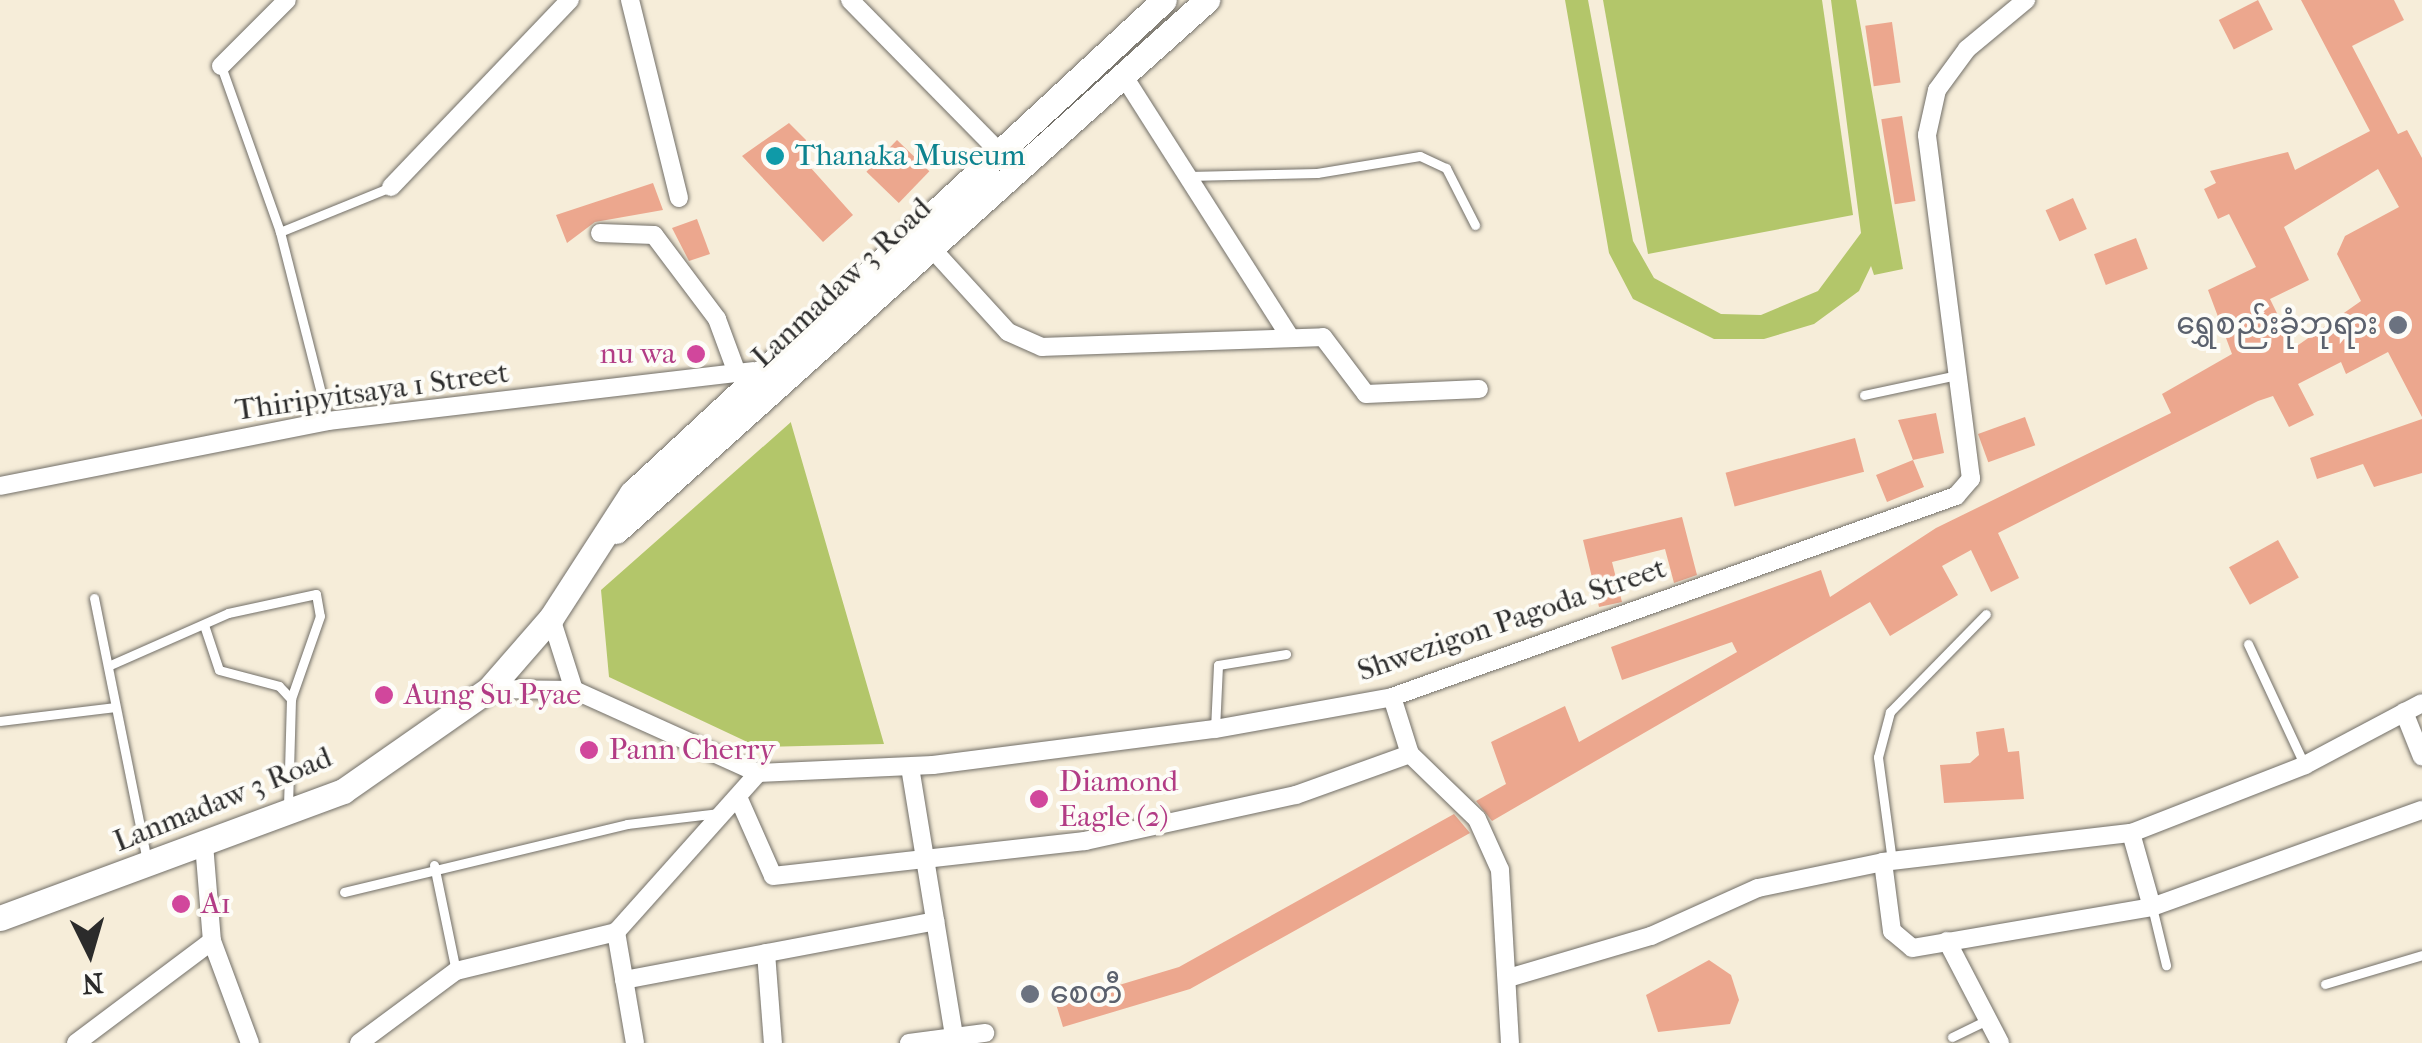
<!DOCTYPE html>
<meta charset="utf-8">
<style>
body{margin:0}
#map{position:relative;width:2422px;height:1043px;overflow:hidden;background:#f6edd9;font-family:"IM FELL French Canon","Noto Sans Myanmar",serif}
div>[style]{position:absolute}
.green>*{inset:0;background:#b3c66a}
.building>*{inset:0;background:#eca78e;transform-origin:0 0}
.roads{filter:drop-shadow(0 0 2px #726f68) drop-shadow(0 0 2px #726f68)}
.service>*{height:9px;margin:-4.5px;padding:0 4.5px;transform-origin:4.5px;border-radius:4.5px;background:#fff}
.minor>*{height:18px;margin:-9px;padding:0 9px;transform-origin:9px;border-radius:9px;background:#fff}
.secondary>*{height:25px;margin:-12.5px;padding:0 12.5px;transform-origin:12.5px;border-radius:12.5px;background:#fff}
.dots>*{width:28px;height:28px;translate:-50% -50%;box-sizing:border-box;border:5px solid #fdfcf7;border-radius:50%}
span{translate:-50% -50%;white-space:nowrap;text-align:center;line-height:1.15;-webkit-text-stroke:8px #fdfcf7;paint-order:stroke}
.culture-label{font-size:30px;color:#0d838f}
.left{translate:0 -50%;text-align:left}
.street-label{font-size:30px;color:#2b2b2b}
.worship-label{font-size:30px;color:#5b616d}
.right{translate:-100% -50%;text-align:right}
.hotel-label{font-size:30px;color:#b23c85}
.north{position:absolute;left:40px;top:903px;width:100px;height:100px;-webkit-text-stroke:8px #fdfcf7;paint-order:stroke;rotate:175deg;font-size:28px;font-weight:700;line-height:40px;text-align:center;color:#2b2b2b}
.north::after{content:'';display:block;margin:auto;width:35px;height:45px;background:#2b2b2b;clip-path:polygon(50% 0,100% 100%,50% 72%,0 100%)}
</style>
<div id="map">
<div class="green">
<i style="clip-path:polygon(1565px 0,1588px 0,1633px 241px,1654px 278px,1721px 314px,1761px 315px,1818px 291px,1861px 233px,1831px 0,1856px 0,1903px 269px,1874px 275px,1871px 266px,1859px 291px,1814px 324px,1764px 339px,1714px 339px,1633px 299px,1609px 253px)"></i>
<i style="clip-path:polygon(1603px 0,1822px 0,1853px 215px,1648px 254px)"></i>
<i style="clip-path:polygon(791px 422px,791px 423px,884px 744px,758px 747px,609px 677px,601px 590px)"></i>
</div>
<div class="building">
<i style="left:2258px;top:0;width:33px;height:44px;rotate:63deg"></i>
<i style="clip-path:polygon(evenodd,2301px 0,2394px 0,2404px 20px,2352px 46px,2398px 134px,2407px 130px,2422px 158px,2422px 417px,2388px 352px,2346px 374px,2341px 362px,2298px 384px,2314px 415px,2289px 427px,2273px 396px,2258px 401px,1998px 533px,2019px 578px,1991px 592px,1971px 550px,1942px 566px,1958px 595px,1890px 636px,1870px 602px,1492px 821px,1476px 801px,1506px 784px,1491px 742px,1565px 706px,1579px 742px,1737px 652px,1732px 642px,1622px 680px,1611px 647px,1821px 570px,1830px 597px,1936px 528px,2171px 413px,2162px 394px,2232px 354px,2208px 290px,2256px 267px,2229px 214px,2218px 219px,2204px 189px,2216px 183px,2210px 171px,2288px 152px,2295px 170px,2370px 131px,2301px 0,2378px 169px,2399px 207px,2345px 236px,2337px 254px,2361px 301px,2294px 348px,2270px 299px,2309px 280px,2284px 227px,2378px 169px)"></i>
<i style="left:1892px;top:22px;width:61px;height:27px;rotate:82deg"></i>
<i style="left:1902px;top:116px;width:86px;height:21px;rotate:81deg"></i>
<i style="clip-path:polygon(789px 123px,806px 140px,802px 158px,853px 215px,823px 242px,742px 156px)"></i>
<i style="left:897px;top:140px;width:45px;height:44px;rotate:44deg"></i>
<i style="clip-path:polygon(653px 183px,663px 210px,595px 222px,567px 243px,556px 215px)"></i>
<i style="left:2073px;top:198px;width:34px;height:30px;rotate:66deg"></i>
<i style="clip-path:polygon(697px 219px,710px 254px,689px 261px,672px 228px)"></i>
<i style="left:2136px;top:238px;width:33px;height:45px;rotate:69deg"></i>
<i style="clip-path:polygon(1936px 413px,1944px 453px,1913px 460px,1924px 487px,1887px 502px,1876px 475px,1913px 460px,1898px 420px)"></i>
<i style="left:2025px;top:417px;width:30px;height:50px;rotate:70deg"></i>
<i style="clip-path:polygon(2422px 419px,2422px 473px,2374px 487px,2363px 464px,2317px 479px,2310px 458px)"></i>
<i style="left:1855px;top:438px;width:35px;height:134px;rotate:75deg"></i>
<i style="clip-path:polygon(1682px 517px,1697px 575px,1674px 583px,1665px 549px,1612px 562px,1622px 602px,1599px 607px,1583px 540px)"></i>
<i style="left:2278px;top:540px;width:43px;height:56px;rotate:61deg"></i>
<i style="clip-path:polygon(2004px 728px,2008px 752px,2019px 751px,2024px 799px,1944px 803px,1940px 765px,1970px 763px,1979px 755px,1976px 732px)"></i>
<i style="clip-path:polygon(1454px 814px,1470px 833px,1190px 989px,1063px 1027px,1056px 1004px,1179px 967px)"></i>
<i style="clip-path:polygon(1709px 960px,1731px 975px,1739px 1000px,1730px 1024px,1658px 1032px,1646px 995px)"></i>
</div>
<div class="roads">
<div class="service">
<i style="left:221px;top:66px;width:176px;rotate:70.4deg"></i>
<i style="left:280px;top:232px;width:195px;rotate:75.7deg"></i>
<i style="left:1188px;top:176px;width:129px;rotate:-1.3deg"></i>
<i style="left:1317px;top:173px;width:104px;rotate:-9.4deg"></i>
<i style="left:1420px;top:156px;width:29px;rotate:25deg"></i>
<i style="left:1446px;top:168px;width:64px;rotate:63deg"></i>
<i style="left:280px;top:232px;width:120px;rotate:-22.1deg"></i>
<i style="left:1864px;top:395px;width:95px;rotate:-12.1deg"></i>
<i style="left:94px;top:598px;width:269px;rotate:78.6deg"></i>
<i style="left:204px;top:625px;width:47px;rotate:71.6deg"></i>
<i style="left:219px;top:670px;width:62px;rotate:14.9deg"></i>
<i style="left:279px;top:686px;width:18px;rotate:47deg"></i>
<i style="left:291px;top:699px;width:110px;rotate:91.6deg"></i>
<i style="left:2248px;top:644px;width:132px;rotate:65deg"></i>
<i style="left:108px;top:666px;width:131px;rotate:-23.8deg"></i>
<i style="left:228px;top:613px;width:90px;rotate:-12.2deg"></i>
<i style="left:316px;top:594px;width:22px;rotate:80deg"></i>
<i style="left:320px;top:616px;width:88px;rotate:109.3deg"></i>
<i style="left:0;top:721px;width:116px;rotate:-6.9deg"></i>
<i style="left:1215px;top:729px;width:64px;rotate:-87.3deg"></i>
<i style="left:1218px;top:665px;width:69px;rotate:-9.2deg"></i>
<i style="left:1892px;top:861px;width:105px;rotate:-97.7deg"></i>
<i style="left:1878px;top:757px;width:47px;rotate:-75.1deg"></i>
<i style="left:1890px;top:712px;width:137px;rotate:-45.6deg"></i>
<i style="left:434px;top:865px;width:108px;rotate:78.3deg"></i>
<i style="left:344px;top:892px;width:291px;rotate:-13.5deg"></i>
<i style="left:627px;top:824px;width:93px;rotate:-6.8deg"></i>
<i style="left:2152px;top:907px;width:60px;rotate:76.4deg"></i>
<i style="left:2325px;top:984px;width:101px;rotate:-16.6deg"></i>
<i style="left:1952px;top:1037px;width:41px;rotate:-25.9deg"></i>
</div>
<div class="minor">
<i style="left:630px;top:0;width:204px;rotate:76.1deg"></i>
<i style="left:850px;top:0;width:224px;rotate:45.5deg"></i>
<i style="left:221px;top:66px;width:93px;rotate:-45deg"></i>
<i style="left:1123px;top:75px;width:309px;rotate:57.5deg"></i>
<i style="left:391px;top:187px;width:259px;rotate:-46.3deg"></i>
<i style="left:600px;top:233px;width:54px;rotate:2.1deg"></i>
<i style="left:654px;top:235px;width:105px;rotate:53.1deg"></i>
<i style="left:717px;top:319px;width:58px;rotate:69.7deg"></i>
<i style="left:925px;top:241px;width:123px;rotate:47.6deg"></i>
<i style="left:1008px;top:332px;width:37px;rotate:24deg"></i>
<i style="left:1042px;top:347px;width:281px;rotate:-2deg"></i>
<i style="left:1323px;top:337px;width:71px;rotate:53deg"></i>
<i style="left:1366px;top:394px;width:113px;rotate:-2.5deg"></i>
<i style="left:0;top:486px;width:334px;rotate:-11.2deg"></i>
<i style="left:328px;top:421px;width:429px;rotate:-6.7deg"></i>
<i style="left:551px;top:618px;width:76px;rotate:72.3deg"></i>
<i style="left:489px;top:689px;width:85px;rotate:0.7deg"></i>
<i style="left:574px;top:690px;width:202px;rotate:24.3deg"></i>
<i style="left:758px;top:773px;width:175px;rotate:-2.6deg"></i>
<i style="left:933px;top:765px;width:284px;rotate:-7.3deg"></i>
<i style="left:1215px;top:729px;width:180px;rotate:-10.2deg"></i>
<i style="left:1392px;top:697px;width:599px;rotate:-19.62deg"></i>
<i style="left:1956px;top:496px;width:23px;rotate:-49deg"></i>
<i style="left:1971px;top:479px;width:347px;rotate:-97.3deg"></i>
<i style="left:1927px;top:135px;width:46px;rotate:-77.5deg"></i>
<i style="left:1937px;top:90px;width:51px;rotate:-53.8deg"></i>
<i style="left:1967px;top:49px;width:77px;rotate:-39.7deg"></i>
<i style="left:1392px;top:697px;width:60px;rotate:72.5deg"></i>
<i style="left:1410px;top:754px;width:93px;rotate:44.1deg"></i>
<i style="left:1477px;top:819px;width:56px;rotate:65.7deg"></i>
<i style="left:1500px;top:870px;width:173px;rotate:86.7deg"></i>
<i style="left:2404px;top:712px;width:48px;rotate:68.2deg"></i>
<i style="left:910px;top:767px;width:274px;rotate:80.7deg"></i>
<i style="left:738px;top:797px;width:86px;rotate:66.1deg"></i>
<i style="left:773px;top:876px;width:314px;rotate:-6.4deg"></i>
<i style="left:1085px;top:841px;width:216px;rotate:-12.3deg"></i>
<i style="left:1296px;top:795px;width:121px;rotate:-19.8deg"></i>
<i style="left:2131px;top:833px;width:77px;rotate:74.2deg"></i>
<i style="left:204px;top:844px;width:97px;rotate:85.3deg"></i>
<i style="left:212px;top:941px;width:109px;rotate:69.6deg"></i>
<i style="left:1883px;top:862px;width:70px;rotate:82.6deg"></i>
<i style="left:1892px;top:931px;width:26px;rotate:40deg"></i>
<i style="left:1912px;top:948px;width:243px;rotate:-9.7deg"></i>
<i style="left:2152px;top:907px;width:287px;rotate:-19.8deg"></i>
<i style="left:1947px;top:941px;width:115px;rotate:62.5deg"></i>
<i style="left:766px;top:953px;width:90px;rotate:85.6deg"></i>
<i style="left:1508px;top:978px;width:149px;rotate:-16.4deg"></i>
<i style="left:1651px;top:936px;width:117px;rotate:-24.2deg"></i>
<i style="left:1758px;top:888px;width:128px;rotate:-11.7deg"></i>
<i style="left:1883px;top:862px;width:250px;rotate:-6.7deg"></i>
<i style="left:2131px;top:833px;width:187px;rotate:-21.3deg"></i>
<i style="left:2305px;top:765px;width:132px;rotate:-27.9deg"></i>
<i style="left:624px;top:980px;width:317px;rotate:-10.7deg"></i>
<i style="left:76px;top:1043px;width:170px;rotate:-36.9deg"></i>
<i style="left:359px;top:1043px;width:121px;rotate:-36.6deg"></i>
<i style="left:456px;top:971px;width:165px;rotate:-13.7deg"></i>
<i style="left:635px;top:1043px;width:113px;rotate:-99.7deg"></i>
<i style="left:616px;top:932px;width:213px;rotate:-48.2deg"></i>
<i style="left:909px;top:1043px;width:77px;rotate:-7.5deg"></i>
</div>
<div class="secondary">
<i style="left:616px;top:531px;width:795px;rotate:-41.94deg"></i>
<i style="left:0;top:918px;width:366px;rotate:-20.3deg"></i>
<i style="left:343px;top:791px;width:178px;rotate:-34.9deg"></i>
<i style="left:489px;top:689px;width:94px;rotate:-48.9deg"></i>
<i style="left:551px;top:618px;width:149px;rotate:-57.1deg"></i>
<i style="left:632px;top:493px;width:725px;rotate:-42.82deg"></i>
</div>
</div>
<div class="dots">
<i style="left:775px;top:156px;background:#0f9aa8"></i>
<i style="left:2398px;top:325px;background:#6b7280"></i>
<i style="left:696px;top:354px;background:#d1479c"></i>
<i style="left:384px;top:695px;background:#d1479c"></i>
<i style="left:589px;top:750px;background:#d1479c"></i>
<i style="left:1039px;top:799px;background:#d1479c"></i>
<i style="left:181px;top:904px;background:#d1479c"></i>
<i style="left:1030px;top:994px;background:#6b7280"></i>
</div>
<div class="culture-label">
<span class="left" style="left:795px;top:156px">Thanaka Museum</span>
</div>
<div class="street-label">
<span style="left:842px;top:283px;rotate:-43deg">Lanmadaw 3 Road</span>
<span style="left:372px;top:392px;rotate:-8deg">Thiripyitsaya 1 Street</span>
<span style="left:1512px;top:620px;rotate:-19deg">Shwezigon Pagoda Street</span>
<span style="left:223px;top:800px;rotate:-22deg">Lanmadaw 3 Road</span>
</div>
<div class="worship-label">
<span class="right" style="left:2378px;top:325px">ရွှေစည်းခုံဘုရား</span>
<span class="left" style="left:1050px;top:994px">စေတီ</span>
</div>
<div class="hotel-label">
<span class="right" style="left:676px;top:354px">nu wa</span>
<span class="left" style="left:404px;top:695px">Aung Su Pyae</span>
<span class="left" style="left:609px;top:750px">Pann Cherry</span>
<span class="left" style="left:1059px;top:799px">Diamond<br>Eagle (2)</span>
<span class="left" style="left:201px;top:904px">A1</span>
</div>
<div class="north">N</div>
</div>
